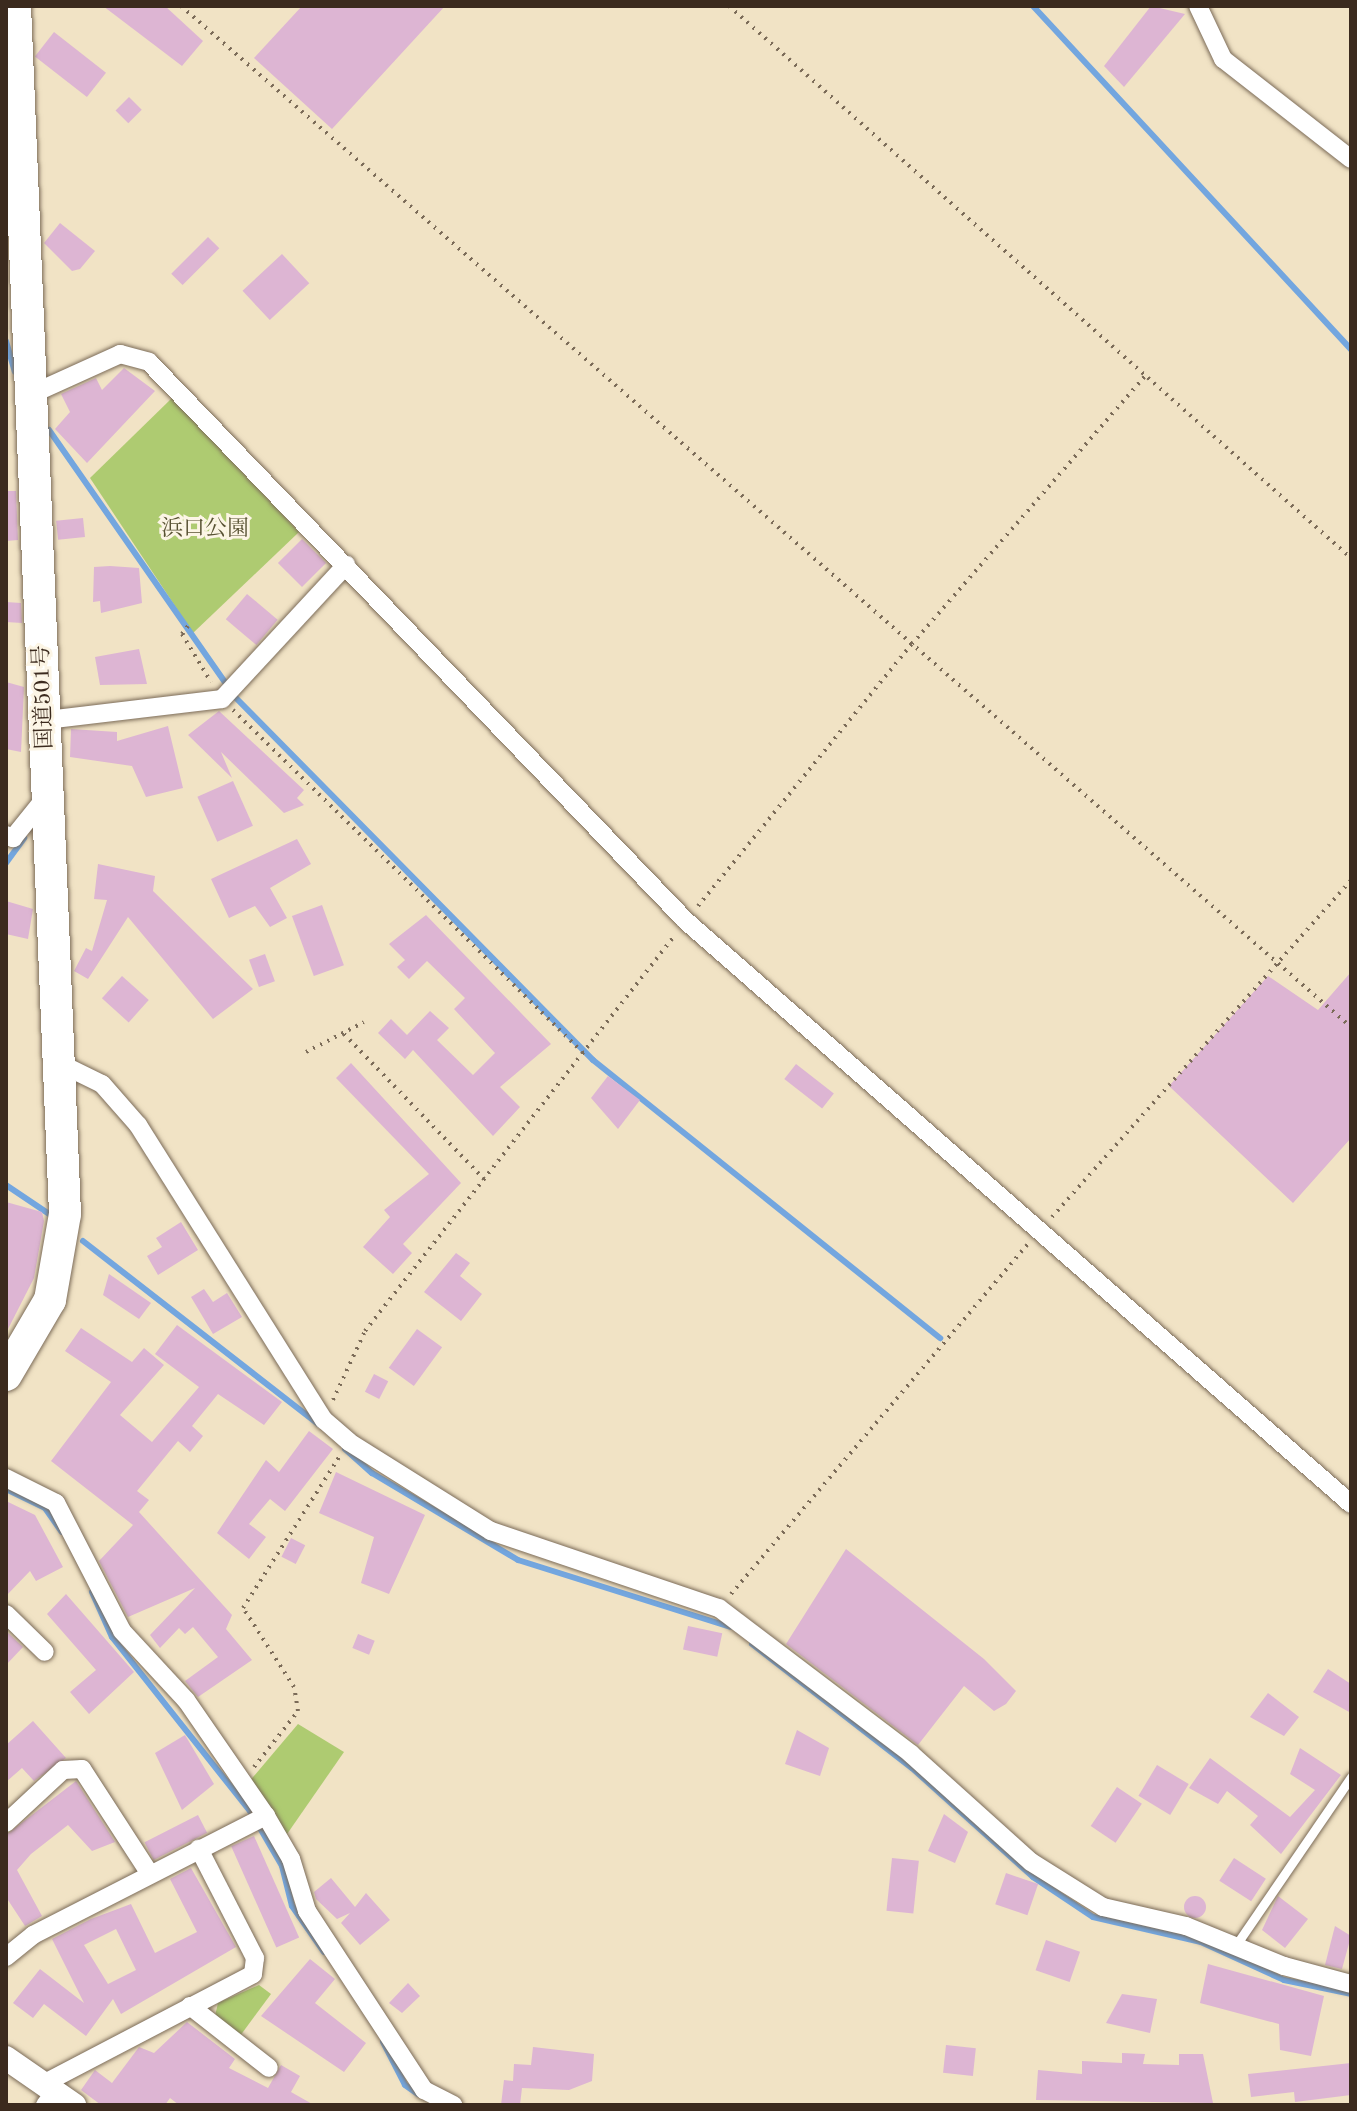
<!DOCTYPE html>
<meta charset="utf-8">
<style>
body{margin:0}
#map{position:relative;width:1357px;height:2111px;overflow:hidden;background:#f1e3c5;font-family:"Old Standard TT","Noto Serif JP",serif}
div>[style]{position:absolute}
.green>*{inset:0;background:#aecb71}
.stream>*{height:6px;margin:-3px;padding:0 3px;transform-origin:3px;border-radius:3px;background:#73a6df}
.building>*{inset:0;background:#ddb5d3;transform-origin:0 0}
.round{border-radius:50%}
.path>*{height:4px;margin-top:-2px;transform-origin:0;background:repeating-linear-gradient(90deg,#7b6b58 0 2px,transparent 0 8px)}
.roads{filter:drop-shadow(0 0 2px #7b6b58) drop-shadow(0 0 2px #7b6b58)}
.lane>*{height:9px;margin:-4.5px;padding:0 4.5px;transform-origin:4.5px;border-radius:4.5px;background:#fff}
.street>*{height:18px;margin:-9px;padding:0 9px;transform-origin:9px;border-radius:9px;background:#fff}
.secondary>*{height:24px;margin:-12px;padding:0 12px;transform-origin:12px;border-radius:12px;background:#fff}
.highway>*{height:32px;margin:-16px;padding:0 16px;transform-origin:16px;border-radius:16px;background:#fff}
span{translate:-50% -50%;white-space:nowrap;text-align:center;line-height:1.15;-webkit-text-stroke:6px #fcf5e5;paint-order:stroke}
.park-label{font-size:22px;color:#585233}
.street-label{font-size:22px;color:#3b2a1e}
.frame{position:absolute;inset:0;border:8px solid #3b2a1e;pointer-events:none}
</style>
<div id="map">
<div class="green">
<i style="clip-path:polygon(172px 398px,299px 532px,193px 633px,90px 478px)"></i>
<i style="clip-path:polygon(298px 1724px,344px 1752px,285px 1837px,248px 1783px)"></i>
<i style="clip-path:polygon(259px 1985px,271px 1994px,240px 2036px,215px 2016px,218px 2003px)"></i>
</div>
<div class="stream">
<i style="left:1033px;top:6px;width:468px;rotate:47.2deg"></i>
<i style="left:6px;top:341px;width:32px;rotate:74deg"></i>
<i style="left:49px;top:430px;width:325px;rotate:55.1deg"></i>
<i style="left:235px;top:697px;width:510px;rotate:45.4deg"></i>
<i style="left:593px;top:1060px;width:445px;rotate:38.7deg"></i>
<i style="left:6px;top:863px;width:31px;rotate:-54deg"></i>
<i style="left:6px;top:1185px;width:52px;rotate:34deg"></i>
<i style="left:83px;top:1241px;width:299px;rotate:37.9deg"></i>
<i style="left:345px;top:1449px;width:36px;rotate:42deg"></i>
<i style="left:372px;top:1473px;width:170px;rotate:30.8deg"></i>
<i style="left:518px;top:1560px;width:222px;rotate:17.5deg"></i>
<i style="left:6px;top:1489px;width:43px;rotate:26deg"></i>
<i style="left:45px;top:1508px;width:29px;rotate:55deg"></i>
<i style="left:92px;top:1592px;width:49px;rotate:66deg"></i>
<i style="left:112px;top:1637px;width:222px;rotate:51.6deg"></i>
<i style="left:250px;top:1811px;width:64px;rotate:59.8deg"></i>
<i style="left:282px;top:1866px;width:41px;rotate:76deg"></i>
<i style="left:292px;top:1906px;width:56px;rotate:55.2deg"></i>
<i style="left:752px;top:1644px;width:202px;rotate:37.8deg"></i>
<i style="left:912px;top:1768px;width:163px;rotate:42deg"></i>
<i style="left:1033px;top:1877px;width:72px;rotate:33.7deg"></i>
<i style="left:1093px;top:1917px;width:111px;rotate:13deg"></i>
<i style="left:1201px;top:1942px;width:91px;rotate:24.6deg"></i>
<i style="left:1284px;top:1980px;width:68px;rotate:11.8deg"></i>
<i style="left:383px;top:2042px;width:48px;rotate:62.9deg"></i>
<i style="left:405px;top:2085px;width:16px;rotate:35deg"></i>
</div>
<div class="building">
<i style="clip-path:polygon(103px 6px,165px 6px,203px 41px,182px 66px)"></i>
<i style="clip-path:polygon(302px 6px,445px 6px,332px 129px,254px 58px)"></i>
<i style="clip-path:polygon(1151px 6px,1185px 14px,1124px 87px,1104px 66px)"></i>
<i style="left:54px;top:32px;width:66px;height:31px;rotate:38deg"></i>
<i style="left:129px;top:97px;width:18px;height:19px;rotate:45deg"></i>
<i style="clip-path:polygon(60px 223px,95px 251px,80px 269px,72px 271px,44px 243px)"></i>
<i style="left:208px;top:237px;width:16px;height:52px;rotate:45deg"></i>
<i style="left:282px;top:254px;width:40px;height:54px;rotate:47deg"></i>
<i style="clip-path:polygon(124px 368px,155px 391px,87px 463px,55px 429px,70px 412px,61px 394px,96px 378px,102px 390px)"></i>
<i style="clip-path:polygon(6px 491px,16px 491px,18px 540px,6px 541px)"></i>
<i style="left:83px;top:518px;width:19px;height:27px;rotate:84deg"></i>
<i style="left:302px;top:539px;width:34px;height:34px;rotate:45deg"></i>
<i style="clip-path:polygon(110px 566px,139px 568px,142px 603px,101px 613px,100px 601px,93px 602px,94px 567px)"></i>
<i style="left:247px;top:594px;width:40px;height:33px;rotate:40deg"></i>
<i style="clip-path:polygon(6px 602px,21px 603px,22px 623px,6px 622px)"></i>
<i style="clip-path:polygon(139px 649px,147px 684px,100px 685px,95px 657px)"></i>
<i style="clip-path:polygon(6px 682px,24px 687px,21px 752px,6px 749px)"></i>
<i style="clip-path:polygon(219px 711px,304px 790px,297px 798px,304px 805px,284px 813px,221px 752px,232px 778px,188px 735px)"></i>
<i style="clip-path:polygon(168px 726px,183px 788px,146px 797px,132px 766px,70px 757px,71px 729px,117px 732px,117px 741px)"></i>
<i style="left:233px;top:781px;width:49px;height:39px;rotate:66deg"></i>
<i style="clip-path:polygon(297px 839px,311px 864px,270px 888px,287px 918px,270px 927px,255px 906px,229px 918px,211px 879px)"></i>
<i style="clip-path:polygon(98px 864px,155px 876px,153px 891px,253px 989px,213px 1019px,128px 917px,88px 979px,74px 971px,86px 948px,92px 951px,107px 900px,94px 899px)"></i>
<i style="clip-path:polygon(6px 901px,33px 909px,28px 939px,6px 934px)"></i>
<i style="left:322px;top:905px;width:64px;height:32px;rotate:70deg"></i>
<i style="clip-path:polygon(426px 915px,551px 1044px,500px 1087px,520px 1107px,493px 1136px,413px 1050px,405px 1059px,378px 1033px,391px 1019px,407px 1035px,430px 1011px,449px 1028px,437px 1040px,473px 1075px,495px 1053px,454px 1009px,465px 998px,427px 961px,409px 979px,397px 967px,405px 960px,389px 944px)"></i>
<i style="left:265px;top:954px;width:29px;height:17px;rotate:70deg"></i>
<i style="clip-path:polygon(1351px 972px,1351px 1138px,1293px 1203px,1169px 1086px,1268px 976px,1318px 1010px)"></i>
<i style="left:122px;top:976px;width:36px;height:30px;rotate:42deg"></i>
<i style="clip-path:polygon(351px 1063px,461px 1183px,403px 1244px,412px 1253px,393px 1274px,363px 1247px,390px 1217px,384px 1210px,429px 1174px,336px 1078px)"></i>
<i style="left:796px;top:1064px;width:48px;height:19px;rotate:38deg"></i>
<i style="clip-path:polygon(608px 1076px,640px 1100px,618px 1129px,591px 1098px)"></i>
<i style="clip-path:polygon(6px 1202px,42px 1212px,44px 1221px,34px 1278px,8px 1329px)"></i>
<i style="clip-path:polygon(181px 1222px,198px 1250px,158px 1275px,147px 1256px,162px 1247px,156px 1238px)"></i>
<i style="clip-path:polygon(456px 1253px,470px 1263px,460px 1276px,482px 1294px,461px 1321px,424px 1292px)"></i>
<i style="clip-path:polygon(109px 1274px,151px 1303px,139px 1319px,103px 1295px)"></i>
<i style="clip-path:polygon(204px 1289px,213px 1302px,227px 1293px,242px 1317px,213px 1334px,191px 1297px)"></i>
<i style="clip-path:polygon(177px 1325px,282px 1402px,264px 1425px,218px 1394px,192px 1426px,203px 1436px,190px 1452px,178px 1441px,137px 1491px,149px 1500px,139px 1512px,232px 1615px,226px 1629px,252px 1660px,198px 1697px,185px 1681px,218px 1657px,193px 1627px,185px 1634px,179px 1628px,160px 1648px,150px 1635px,195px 1588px,128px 1617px,99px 1561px,133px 1525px,51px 1461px,111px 1382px,65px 1351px,81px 1328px,132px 1362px,144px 1348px,164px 1365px,120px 1415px,152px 1442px,199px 1387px,155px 1354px)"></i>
<i style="left:417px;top:1329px;width:31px;height:48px;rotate:36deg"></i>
<i style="left:374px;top:1374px;width:16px;height:20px;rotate:27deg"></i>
<i style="clip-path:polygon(309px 1431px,333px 1449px,285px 1511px,270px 1499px,249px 1524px,266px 1537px,249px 1559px,217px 1533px,266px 1460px,279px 1472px)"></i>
<i style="clip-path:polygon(336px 1472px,425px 1515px,389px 1594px,361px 1583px,374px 1537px,319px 1513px)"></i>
<i style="clip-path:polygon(6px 1501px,35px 1515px,63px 1567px,36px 1581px,30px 1571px,6px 1596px)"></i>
<i style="left:291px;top:1538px;width:16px;height:21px;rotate:27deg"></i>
<i style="clip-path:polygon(846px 1549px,984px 1659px,1016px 1691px,1006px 1704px,994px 1711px,964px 1686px,918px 1745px,786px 1644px)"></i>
<i style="clip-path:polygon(66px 1594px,134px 1672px,89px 1714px,70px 1692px,96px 1670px,47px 1614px)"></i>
<i style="left:688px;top:1626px;width:35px;height:24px;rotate:12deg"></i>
<i style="clip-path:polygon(6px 1631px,23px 1647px,6px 1665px)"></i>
<i style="left:358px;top:1634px;width:18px;height:15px;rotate:22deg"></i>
<i style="clip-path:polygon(1328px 1669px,1351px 1684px,1351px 1713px,1313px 1692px)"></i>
<i style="clip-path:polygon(1268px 1693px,1299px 1717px,1284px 1736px,1250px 1717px)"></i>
<i style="clip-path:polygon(33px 1721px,66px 1758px,34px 1781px,22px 1768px,6px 1782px,6px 1745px)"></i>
<i style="clip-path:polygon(797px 1730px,829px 1748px,820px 1776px,785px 1764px)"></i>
<i style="clip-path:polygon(185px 1735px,214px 1784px,182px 1810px,155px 1753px)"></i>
<i style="clip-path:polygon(1300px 1748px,1341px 1775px,1281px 1854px,1250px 1825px,1258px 1816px,1227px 1791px,1218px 1804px,1189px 1788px,1210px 1758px,1290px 1817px,1315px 1790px,1290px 1774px)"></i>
<i style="left:1157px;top:1765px;width:37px;height:36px;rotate:31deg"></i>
<i style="clip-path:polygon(76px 1781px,115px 1842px,92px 1851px,68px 1825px,31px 1854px,17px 1870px,42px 1916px,25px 1926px,6px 1897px,6px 1835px)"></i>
<i style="left:1117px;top:1787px;width:30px;height:47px;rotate:34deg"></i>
<i style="clip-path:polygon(944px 1814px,968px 1832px,955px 1863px,928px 1851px)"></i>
<i style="left:198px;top:1815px;width:20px;height:60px;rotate:63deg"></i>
<i style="left:254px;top:1836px;width:111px;height:25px;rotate:66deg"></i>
<i style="left:892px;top:1858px;width:27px;height:53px;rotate:6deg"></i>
<i style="left:1234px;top:1858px;width:38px;height:27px;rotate:33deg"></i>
<i style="clip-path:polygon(evenodd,191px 1868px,236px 1947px,121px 2014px,113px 1999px,86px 2036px,44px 2004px,33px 2018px,13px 2003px,40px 1969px,84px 2003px,52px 1939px,91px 1919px,131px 1904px,155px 1953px,197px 1932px,170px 1879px,191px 1868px,116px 1929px,136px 1970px,108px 1984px,84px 1945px,116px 1929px)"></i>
<i style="left:1006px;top:1873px;width:34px;height:33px;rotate:19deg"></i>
<i style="clip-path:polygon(331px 1878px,355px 1907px,366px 1893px,390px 1920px,360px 1945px,341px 1923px,350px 1913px,337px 1919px,316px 1899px,314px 1892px)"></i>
<i style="clip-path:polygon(1278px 1896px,1308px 1919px,1285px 1948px,1262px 1930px)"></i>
<i class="round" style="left:1184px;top:1896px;width:22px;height:22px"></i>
<i style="clip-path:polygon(1335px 1926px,1351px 1936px,1342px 1969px,1325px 1965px)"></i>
<i style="left:1046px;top:1940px;width:36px;height:32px;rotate:19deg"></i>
<i style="clip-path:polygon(310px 1959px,335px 1979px,315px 2003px,366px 2043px,344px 2072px,261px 2016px)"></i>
<i style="clip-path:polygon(1208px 1964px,1324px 1996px,1311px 2056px,1280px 2050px,1279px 2024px,1200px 2003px)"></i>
<i style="clip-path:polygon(408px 1983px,420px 1996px,402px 2013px,389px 2003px)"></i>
<i style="clip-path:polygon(1122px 1994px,1157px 1999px,1150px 2033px,1106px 2023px)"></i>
<i style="clip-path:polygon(187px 2022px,235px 2059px,229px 2068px,268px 2088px,281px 2065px,300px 2076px,291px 2092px,314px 2105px,179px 2105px,170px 2098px,165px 2105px,101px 2105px,81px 2090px,95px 2070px,112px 2083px,139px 2047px,154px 2053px)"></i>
<i style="left:946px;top:2045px;width:30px;height:28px;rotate:6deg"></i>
<i style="clip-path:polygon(533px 2047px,594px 2054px,592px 2081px,569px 2090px,522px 2088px,520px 2105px,501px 2105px,504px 2080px,513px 2081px,514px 2064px,531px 2065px)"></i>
<i style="clip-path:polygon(1122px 2053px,1145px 2054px,1143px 2064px,1179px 2065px,1179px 2054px,1203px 2054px,1213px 2103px,1036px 2100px,1038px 2070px,1082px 2074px,1082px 2061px,1122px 2063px)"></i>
<i style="clip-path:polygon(1351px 2063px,1351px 2095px,1295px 2102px,1294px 2092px,1251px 2097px,1248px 2074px)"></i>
</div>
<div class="path">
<i style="left:181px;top:6px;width:1553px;rotate:41.11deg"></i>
<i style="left:729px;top:6px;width:832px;rotate:41.59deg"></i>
<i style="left:188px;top:626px;width:10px;rotate:127deg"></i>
<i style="left:182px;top:634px;width:56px;rotate:58.9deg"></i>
<i style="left:233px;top:710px;width:490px;rotate:44.4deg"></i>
<i style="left:698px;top:906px;width:338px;rotate:-50.8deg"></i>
<i style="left:912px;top:644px;width:358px;rotate:-49deg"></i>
<i style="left:344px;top:1034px;width:202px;rotate:46deg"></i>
<i style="left:306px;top:1052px;width:65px;rotate:-27.3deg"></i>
<i style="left:1052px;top:1217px;width:451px;rotate:-48.4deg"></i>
<i style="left:333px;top:1400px;width:76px;rotate:-65.1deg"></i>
<i style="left:365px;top:1331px;width:503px;rotate:-51.95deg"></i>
<i style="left:731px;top:1594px;width:459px;rotate:-49.7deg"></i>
<i style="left:254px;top:1767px;width:71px;rotate:-51.8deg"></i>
<i style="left:298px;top:1711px;width:24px;rotate:-99deg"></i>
<i style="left:294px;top:1687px;width:94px;rotate:-122.8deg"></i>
<i style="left:243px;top:1608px;width:180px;rotate:-57.5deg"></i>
</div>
<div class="roads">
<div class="lane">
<i style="left:1238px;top:1942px;width:200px;rotate:-55.6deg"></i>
</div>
<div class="street">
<i style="left:1198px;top:6px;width:59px;rotate:64.7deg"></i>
<i style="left:1223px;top:59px;width:162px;rotate:38deg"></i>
<i style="left:32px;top:394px;width:97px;rotate:-24.4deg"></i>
<i style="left:120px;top:354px;width:30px;rotate:15deg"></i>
<i style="left:149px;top:362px;width:775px;rotate:46.15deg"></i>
<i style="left:686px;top:921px;width:884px;rotate:41.24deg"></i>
<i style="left:46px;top:720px;width:177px;rotate:-6.8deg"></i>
<i style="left:222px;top:699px;width:183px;rotate:-47.2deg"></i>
<i style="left:6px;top:835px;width:8px;rotate:23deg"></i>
<i style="left:13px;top:838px;width:53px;rotate:-51.2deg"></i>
<i style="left:57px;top:1062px;width:50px;rotate:26.1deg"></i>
<i style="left:102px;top:1084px;width:55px;rotate:48.7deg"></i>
<i style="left:138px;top:1125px;width:349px;rotate:57.8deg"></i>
<i style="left:324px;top:1420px;width:33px;rotate:41deg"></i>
<i style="left:349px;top:1442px;width:168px;rotate:32.1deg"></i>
<i style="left:491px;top:1531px;width:241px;rotate:18.7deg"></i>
<i style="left:719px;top:1608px;width:241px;rotate:37.2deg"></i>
<i style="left:911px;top:1754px;width:161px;rotate:42deg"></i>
<i style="left:1031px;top:1862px;width:85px;rotate:32deg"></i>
<i style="left:1103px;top:1907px;width:85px;rotate:12.9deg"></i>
<i style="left:1186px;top:1926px;width:106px;rotate:22.2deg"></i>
<i style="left:1284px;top:1966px;width:69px;rotate:15deg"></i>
<i style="left:6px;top:1478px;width:56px;rotate:26.6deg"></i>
<i style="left:56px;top:1503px;width:144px;rotate:62.7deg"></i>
<i style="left:122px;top:1631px;width:94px;rotate:47.2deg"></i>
<i style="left:186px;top:1700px;width:141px;rotate:55.4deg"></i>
<i style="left:266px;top:1816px;width:50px;rotate:59.8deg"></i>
<i style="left:291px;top:1859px;width:54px;rotate:72.9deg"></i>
<i style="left:307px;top:1911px;width:214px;rotate:56.8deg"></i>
<i style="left:424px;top:2090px;width:33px;rotate:27deg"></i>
<i style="left:6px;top:1614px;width:54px;rotate:44.3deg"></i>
<i style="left:6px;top:1823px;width:78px;rotate:-42.9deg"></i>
<i style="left:63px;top:1770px;width:19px;rotate:-3deg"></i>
<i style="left:82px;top:1769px;width:125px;rotate:57.1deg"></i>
<i style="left:6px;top:1957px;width:35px;rotate:-39deg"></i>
<i style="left:33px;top:1935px;width:262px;rotate:-27.1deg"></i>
<i style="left:190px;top:2006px;width:100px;rotate:38.1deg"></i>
<i style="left:43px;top:2084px;width:237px;rotate:-27.6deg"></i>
<i style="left:253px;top:1974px;width:16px;rotate:-83deg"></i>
<i style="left:255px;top:1958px;width:123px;rotate:-117.2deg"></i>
<i style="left:45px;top:2105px;width:16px;rotate:-52deg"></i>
</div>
<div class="secondary">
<i style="left:6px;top:2058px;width:83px;rotate:34.7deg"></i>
</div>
<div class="highway">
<i style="left:6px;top:1375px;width:87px;rotate:-59.6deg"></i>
<i style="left:50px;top:1300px;width:87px;rotate:-80.1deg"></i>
<i style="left:65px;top:1214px;width:1209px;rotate:-92.37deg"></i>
</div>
</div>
<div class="park-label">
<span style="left:205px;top:530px">浜口公園</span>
</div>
<div class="street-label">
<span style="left:44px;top:697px;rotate:-92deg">国道501号</span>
</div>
<div class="frame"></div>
</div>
